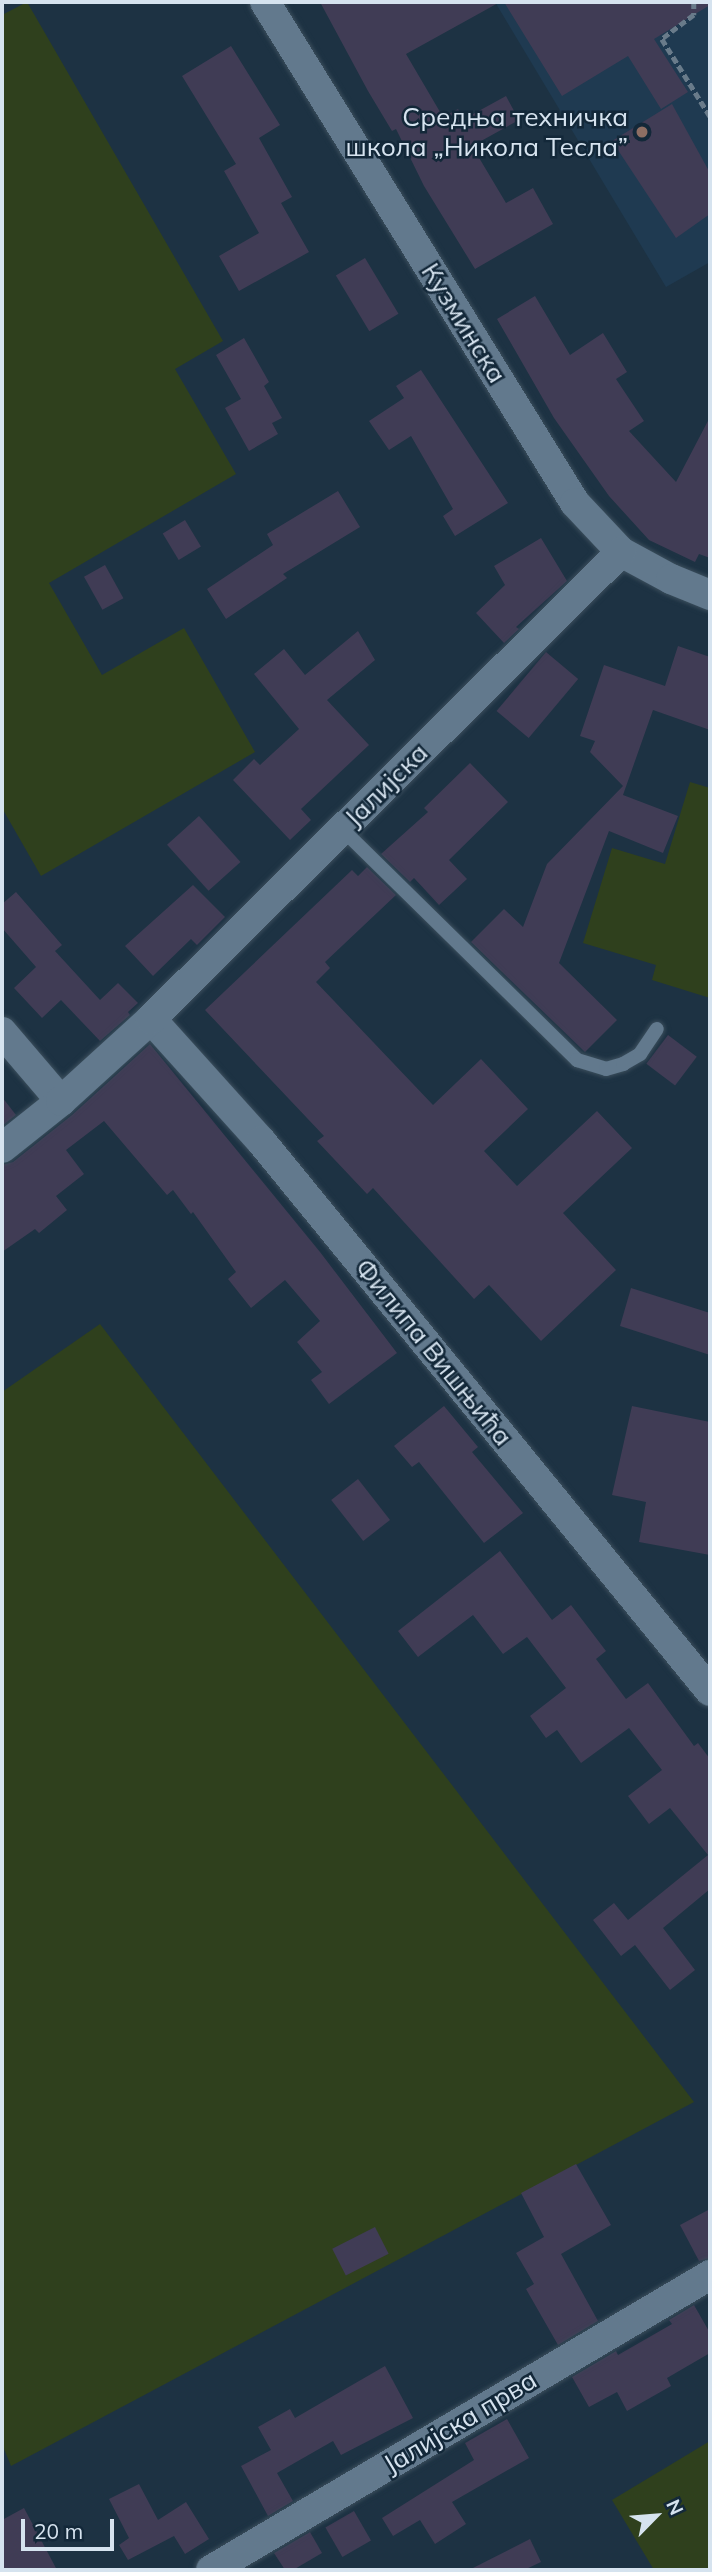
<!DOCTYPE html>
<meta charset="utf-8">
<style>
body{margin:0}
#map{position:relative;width:712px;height:2572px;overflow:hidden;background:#1d3243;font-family:Mulish,sans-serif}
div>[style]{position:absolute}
.built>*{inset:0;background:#1f3a51}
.green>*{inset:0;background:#2f401d}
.building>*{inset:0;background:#403c55;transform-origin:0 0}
.path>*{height:4.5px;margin-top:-2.25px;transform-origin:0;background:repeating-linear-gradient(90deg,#697b8a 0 7px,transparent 0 10.5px)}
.roads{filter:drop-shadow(0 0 2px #3b4e5c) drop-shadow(0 0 2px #3b4e5c)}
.service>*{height:14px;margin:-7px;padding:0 7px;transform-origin:7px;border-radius:7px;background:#62798d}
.minor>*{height:30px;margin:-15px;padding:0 15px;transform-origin:15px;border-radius:15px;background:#62798d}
.dots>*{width:19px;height:19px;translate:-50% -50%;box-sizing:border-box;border:4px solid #132839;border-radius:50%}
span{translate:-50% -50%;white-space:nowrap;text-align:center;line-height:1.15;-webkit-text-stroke:5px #132839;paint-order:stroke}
.poi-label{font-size:26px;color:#d6e3ef}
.right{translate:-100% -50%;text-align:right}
.street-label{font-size:26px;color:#d6e3ef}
.frame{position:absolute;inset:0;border:4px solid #d6e3ef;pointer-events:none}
.north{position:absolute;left:621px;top:2481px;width:70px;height:70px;-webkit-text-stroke:5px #132839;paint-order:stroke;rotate:65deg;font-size:19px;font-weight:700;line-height:28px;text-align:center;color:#d6e3ef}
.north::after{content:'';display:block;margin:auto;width:24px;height:32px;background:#d6e3ef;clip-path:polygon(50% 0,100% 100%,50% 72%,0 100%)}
.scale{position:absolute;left:21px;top:2519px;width:93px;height:32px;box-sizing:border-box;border:4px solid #d6e3ef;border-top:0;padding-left:9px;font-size:21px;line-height:24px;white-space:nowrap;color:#d6e3ef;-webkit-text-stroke:5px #132839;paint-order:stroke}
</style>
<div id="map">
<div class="built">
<i style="clip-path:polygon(495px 2px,710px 2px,710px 262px,666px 287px)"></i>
</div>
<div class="green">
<i style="clip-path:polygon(27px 2px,223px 341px,175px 369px,236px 474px,49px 583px,102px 675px,184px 628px,255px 752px,41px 876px,2px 808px,2px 15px)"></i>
<i style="clip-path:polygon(690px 782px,710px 788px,710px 998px,652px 980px,656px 965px,583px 943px,612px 848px,665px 864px)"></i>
<i style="clip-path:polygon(100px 1324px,694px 2102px,11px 2466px,2px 2444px,2px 1392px)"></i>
<i style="clip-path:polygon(710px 2441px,710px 2570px,654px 2570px,612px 2500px)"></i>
</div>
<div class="building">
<i style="clip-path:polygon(320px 2px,500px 2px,406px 54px,443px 117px,458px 109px,464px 119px,506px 96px,519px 120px,472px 146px,506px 203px,533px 188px,553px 224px,475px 269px,424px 186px,396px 129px,392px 131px,368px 91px)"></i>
<i style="clip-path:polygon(504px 2px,710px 2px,710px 5px,654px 39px,688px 92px,661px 109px,628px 56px,562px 96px)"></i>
<i style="clip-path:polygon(231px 46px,280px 125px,259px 138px,292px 197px,281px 203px,309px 252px,239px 291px,219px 256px,259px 233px,224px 171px,236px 164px,182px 76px)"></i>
<i style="clip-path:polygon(672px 104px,710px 173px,710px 214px,676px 238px,612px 141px)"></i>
<i style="left:365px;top:258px;width:65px;height:34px;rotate:59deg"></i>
<i style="clip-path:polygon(535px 296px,570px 355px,603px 333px,627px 372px,616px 379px,644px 421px,629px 431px,676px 482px,710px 417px,710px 558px,699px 554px,695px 562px,649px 540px,609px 496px,554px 418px,497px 319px)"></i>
<i style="clip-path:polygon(244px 338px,269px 382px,264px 386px,282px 418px,272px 423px,278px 434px,249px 451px,225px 408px,241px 399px,216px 355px)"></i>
<i style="clip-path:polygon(421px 370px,508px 503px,455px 536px,443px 516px,453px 509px,411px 436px,389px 450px,369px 421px,404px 398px,396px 386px)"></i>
<i style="clip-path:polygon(338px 491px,360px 527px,283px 574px,287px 578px,226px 619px,207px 589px,273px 545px,267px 534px)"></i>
<i style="left:185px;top:520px;width:31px;height:26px;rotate:59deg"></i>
<i style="clip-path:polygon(541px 538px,567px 581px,516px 627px,519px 629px,504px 643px,476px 613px,505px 585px,494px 566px)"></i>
<i style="left:105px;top:565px;width:38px;height:24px;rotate:61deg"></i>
<i style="clip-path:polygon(358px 631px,375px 660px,327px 700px,369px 745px,301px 809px,311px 820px,290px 840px,233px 780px,254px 759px,260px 765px,299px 729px,254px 674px,284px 649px,305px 675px)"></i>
<i style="clip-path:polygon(678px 646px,710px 657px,710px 730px,653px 710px,623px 795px,678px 816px,663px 853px,609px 831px,559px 963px,617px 1020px,585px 1052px,471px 942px,504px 909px,523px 927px,547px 864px,623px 786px,590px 752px,595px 741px,580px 736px,604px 665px,665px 686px)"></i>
<i style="left:546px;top:652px;width:42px;height:77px;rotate:40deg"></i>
<i style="clip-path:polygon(470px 763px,508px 802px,449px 860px,467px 879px,439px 905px,414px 878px,410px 882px,381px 854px,428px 812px,424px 808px)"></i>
<i style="left:199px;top:816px;width:62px;height:43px;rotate:48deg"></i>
<i style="clip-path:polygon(367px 867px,396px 895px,325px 962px,330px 968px,316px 982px,433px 1105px,481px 1059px,528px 1109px,484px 1151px,517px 1186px,597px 1111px,632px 1148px,563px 1213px,616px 1270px,541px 1341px,489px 1285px,474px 1299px,373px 1188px,367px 1194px,317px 1141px,324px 1136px,205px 1010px,352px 870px,358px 876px)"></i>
<i style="clip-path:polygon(193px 885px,225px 917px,197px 945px,191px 939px,153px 976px,125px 946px)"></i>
<i style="clip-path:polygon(16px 892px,62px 945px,55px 951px,100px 1000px,118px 983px,138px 1003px,128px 1012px,130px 1015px,100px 1041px,61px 1000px,42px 1018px,14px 988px,36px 967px,2px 928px,2px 904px)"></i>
<i style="left:668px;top:1035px;width:36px;height:36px;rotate:37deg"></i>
<i style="clip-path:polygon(150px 1044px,320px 1252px,397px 1353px,329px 1404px,311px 1380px,322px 1372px,297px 1342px,320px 1321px,285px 1280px,251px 1308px,228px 1279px,236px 1272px,193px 1212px,191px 1214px,173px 1190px,167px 1195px,104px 1121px,66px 1150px,84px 1174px,56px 1196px,67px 1210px,39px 1233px,35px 1229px,2px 1252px,2px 1165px,13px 1162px,72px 1115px)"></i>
<i style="clip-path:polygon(2px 1097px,16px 1115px,2px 1126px)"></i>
<i style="clip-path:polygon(631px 1288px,710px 1313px,710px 1355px,620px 1326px)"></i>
<i style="clip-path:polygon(444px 1406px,478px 1447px,472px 1452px,523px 1513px,484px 1543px,419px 1462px,412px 1467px,394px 1446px)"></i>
<i style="clip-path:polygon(632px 1406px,710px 1422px,710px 1555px,639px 1542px,646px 1502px,612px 1495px)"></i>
<i style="left:358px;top:1479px;width:52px;height:34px;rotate:52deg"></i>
<i style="clip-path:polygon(500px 1551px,552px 1620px,571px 1605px,606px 1651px,596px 1659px,626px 1699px,648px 1683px,694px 1746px,698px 1743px,710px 1759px,710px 1889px,663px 1928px,695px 1970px,670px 1990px,635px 1945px,621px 1956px,593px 1920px,614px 1903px,628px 1920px,708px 1855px,670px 1808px,649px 1824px,628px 1796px,662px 1770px,629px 1728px,581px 1763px,557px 1730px,546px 1738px,530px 1716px,566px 1688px,527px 1637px,503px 1654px,473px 1615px,418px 1657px,398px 1631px)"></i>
<i style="clip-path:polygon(576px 2164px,611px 2225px,561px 2254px,598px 2321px,558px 2345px,526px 2289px,534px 2284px,516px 2253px,544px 2237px,521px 2193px)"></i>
<i style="clip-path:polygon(710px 2209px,710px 2258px,699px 2261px,680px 2225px)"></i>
<i style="left:375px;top:2227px;width:30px;height:48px;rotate:63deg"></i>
<i style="clip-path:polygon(694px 2305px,710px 2333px,710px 2353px,667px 2378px,671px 2386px,627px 2411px,617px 2392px,589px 2407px,572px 2377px,616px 2351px,618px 2355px,672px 2324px,669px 2320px)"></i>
<i style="clip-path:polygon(385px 2366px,413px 2418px,341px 2455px,333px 2441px,277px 2473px,293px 2501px,268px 2516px,241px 2466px,271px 2450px,258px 2427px,290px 2409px,295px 2418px)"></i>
<i style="clip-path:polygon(507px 2419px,529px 2458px,452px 2502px,466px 2524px,435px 2544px,420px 2520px,393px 2536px,382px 2518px,474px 2460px,465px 2443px)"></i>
<i style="clip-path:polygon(139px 2484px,158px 2520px,186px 2502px,209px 2539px,185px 2554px,174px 2536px,128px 2560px,119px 2545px,129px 2538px,109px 2499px)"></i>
<i style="clip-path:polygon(24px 2508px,57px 2570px,2px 2570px,2px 2520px)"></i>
<i style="left:354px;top:2511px;width:34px;height:33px;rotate:60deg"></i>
<i style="clip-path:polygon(310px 2532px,322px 2553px,293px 2570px,285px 2570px,274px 2553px)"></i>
<i style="clip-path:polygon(530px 2539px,541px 2562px,524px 2570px,469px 2570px)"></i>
</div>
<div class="path">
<i style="left:694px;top:2px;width:13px;rotate:90deg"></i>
<i style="left:694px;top:15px;width:40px;rotate:143deg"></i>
<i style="left:662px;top:39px;width:91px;rotate:58.1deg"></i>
</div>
<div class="roads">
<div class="service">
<i style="left:342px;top:829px;width:330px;rotate:44.5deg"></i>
<i style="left:577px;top:1060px;width:30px;rotate:17deg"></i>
<i style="left:606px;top:1069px;width:18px;rotate:-16deg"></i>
<i style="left:623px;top:1064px;width:20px;rotate:-30deg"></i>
<i style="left:640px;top:1054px;width:30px;rotate:-56deg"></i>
</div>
<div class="minor">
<i style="left:265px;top:2px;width:589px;rotate:58.25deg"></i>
<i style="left:575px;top:503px;width:67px;rotate:46.8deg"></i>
<i style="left:621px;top:552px;width:57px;rotate:28.4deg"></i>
<i style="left:671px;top:579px;width:42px;rotate:22.3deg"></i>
<i style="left:151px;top:1019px;width:164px;rotate:48deg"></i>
<i style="left:261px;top:1141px;width:710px;rotate:50.77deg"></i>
<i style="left:2px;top:1032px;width:91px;rotate:49.5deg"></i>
<i style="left:2px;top:1148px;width:75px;rotate:-38.5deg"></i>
<i style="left:61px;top:1101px;width:122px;rotate:-42.3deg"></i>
<i style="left:151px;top:1019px;width:663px;rotate:-44.82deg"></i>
<i style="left:211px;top:2570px;width:580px;rotate:-30.59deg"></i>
</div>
</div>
<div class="dots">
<i style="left:642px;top:132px;background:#8d6e63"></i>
</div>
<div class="poi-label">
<span class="right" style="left:628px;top:132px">Средња техничка<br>школа „Никола Тесла”</span>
</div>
<div class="street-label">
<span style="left:464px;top:323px;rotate:58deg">Кузминска</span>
<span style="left:386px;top:785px;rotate:-45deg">Јалијска</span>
<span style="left:434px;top:1352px;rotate:51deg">Филипа Вишњића</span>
<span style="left:460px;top:2422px;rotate:-31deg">Јалијска прва</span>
</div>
<div class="frame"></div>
<div class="north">N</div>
<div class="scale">20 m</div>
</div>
